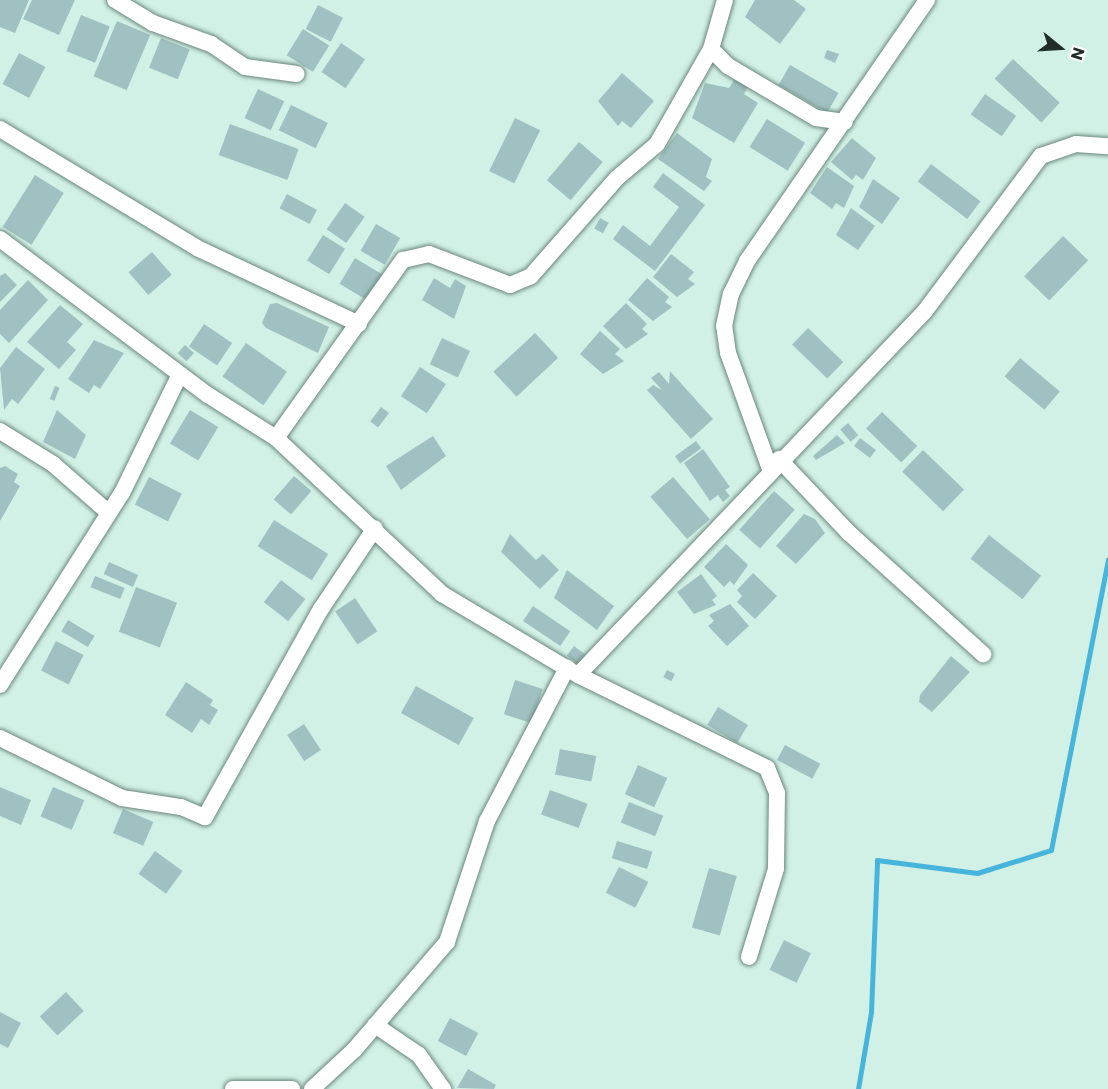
<!DOCTYPE html>
<style>
body{margin:0}
#map{position:relative;width:1108px;height:1089px;overflow:hidden;background:#d2f1e6;font-family:Poppins,sans-serif}
div>[style]{position:absolute}
.stream>*{height:5px;margin:-2.5px;padding:0 2.5px;transform-origin:2.5px;border-radius:2.5px;background:#47b4db}
.building>*{inset:0;background:#a0c1c1;transform-origin:0 0}
.roads{filter:drop-shadow(0 0 2px #6a867c) drop-shadow(0 0 2px #6a867c)}
.street>*{height:16px;margin:-8px;padding:0 8px;transform-origin:8px;border-radius:8px;background:#fff}
span{translate:-50% -50%;white-space:nowrap;text-align:center;line-height:1.15;-webkit-text-stroke:4.5px #fff;paint-order:stroke}
.north{position:absolute;left:1030px;top:18px;width:60px;height:60px;-webkit-text-stroke:4px #fff;paint-order:stroke;rotate:108deg;font-size:16px;font-weight:700;line-height:24px;text-align:center;color:#222d29}
.north::after{content:'';display:block;margin:auto;width:21px;height:27px;background:#222d29;clip-path:polygon(50% 0,100% 100%,50% 72%,0 100%)}
</style>
<div id="map">
<div class="stream">
<i style="left:858px;top:1089px;width:78px;rotate:-80.4deg"></i>
<i style="left:871px;top:1012px;width:152px;rotate:-87.7deg"></i>
<i style="left:877px;top:860px;width:101px;rotate:7.4deg"></i>
<i style="left:977px;top:873px;width:77px;rotate:-17.3deg"></i>
<i style="left:1051px;top:850px;width:296px;rotate:-78.9deg"></i>
</div>
<div class="building">
<i style="clip-path:polygon(0 0,29px 0,15px 33px,0 27px)"></i>
<i style="clip-path:polygon(32px 0,75px 0,59px 35px,23px 19px)"></i>
<i style="clip-path:polygon(755px 0,794px 0,806px 9px,780px 44px,745px 17px)"></i>
<i style="left:318px;top:5px;width:28px;height:27px;rotate:27deg"></i>
<i style="left:81px;top:15px;width:31px;height:39px;rotate:22deg"></i>
<i style="left:117px;top:21px;width:36px;height:60px;rotate:23deg"></i>
<i style="left:303px;top:29px;width:31px;height:31px;rotate:32deg"></i>
<i style="left:161px;top:38px;width:31px;height:32px;rotate:22deg"></i>
<i style="left:341px;top:43px;width:29px;height:35px;rotate:34deg"></i>
<i style="clip-path:polygon(827px 50px,839px 54px,835px 63px,824px 58px)"></i>
<i style="left:19px;top:53px;width:30px;height:35px;rotate:28deg"></i>
<i style="left:1013px;top:59px;width:64px;height:27px;rotate:43deg"></i>
<i style="left:790px;top:65px;width:56px;height:23px;rotate:30deg"></i>
<i style="clip-path:polygon(622px 73px,654px 101px,631px 128px,622px 121px,618px 126px,598px 101px)"></i>
<i style="clip-path:polygon(735px 79px,748px 87px,744px 94px,758px 103px,734px 143px,692px 118px,705px 83px,729px 88px)"></i>
<i style="left:258px;top:89px;width:29px;height:32px;rotate:25deg"></i>
<i style="left:985px;top:94px;width:38px;height:25px;rotate:35deg"></i>
<i style="left:291px;top:105px;width:41px;height:28px;rotate:26deg"></i>
<i style="left:515px;top:118px;width:28px;height:59px;rotate:26deg"></i>
<i style="left:767px;top:119px;width:45px;height:33px;rotate:32deg"></i>
<i style="left:230px;top:124px;width:73px;height:33px;rotate:20deg"></i>
<i style="clip-path:polygon(677px 133px,712px 159px,706px 177px,712px 181px,704px 191px,658px 159px)"></i>
<i style="clip-path:polygon(852px 138px,876px 158px,863px 180px,856px 175px,852px 180px,831px 162px)"></i>
<i style="left:579px;top:142px;width:31px;height:50px;rotate:40deg"></i>
<i style="left:931px;top:164px;width:62px;height:22px;rotate:37deg"></i>
<i style="clip-path:polygon(827px 167px,854px 186px,844px 208px,836px 203px,832px 209px,810px 193px)"></i>
<i style="clip-path:polygon(663px 173px,705px 205px,655px 271px,613px 239px,623px 225px,650px 246px,679px 207px,653px 187px)"></i>
<i style="left:35px;top:175px;width:34px;height:61px;rotate:32deg"></i>
<i style="clip-path:polygon(873px 179px,900px 198px,882px 224px,859px 207px)"></i>
<i style="left:287px;top:194px;width:34px;height:16px;rotate:28deg"></i>
<i style="left:345px;top:203px;width:24px;height:32px;rotate:35deg"></i>
<i style="clip-path:polygon(851px 208px,875px 226px,858px 250px,836px 235px)"></i>
<i style="left:600px;top:218px;width:10px;height:12px;rotate:29deg"></i>
<i style="left:376px;top:224px;width:28px;height:31px;rotate:30deg"></i>
<i style="left:323px;top:235px;width:26px;height:30px;rotate:32deg"></i>
<i style="left:1063px;top:236px;width:35px;height:56px;rotate:44deg"></i>
<i style="left:152px;top:252px;width:30px;height:31px;rotate:49deg"></i>
<i style="clip-path:polygon(671px 254px,694px 272px,688px 279px,695px 284px,677px 297px,653px 277px)"></i>
<i style="left:355px;top:258px;width:33px;height:30px;rotate:31deg"></i>
<i style="clip-path:polygon(5px 273px,17px 285px,0 302px,0 276px)"></i>
<i style="clip-path:polygon(434px 278px,450px 288px,455px 279px,466px 286px,454px 319px,422px 300px)"></i>
<i style="clip-path:polygon(647px 278px,669px 297px,665px 302px,672px 307px,653px 321px,628px 300px)"></i>
<i style="clip-path:polygon(28px 280px,48px 300px,9px 343px,0 334px,0 310px)"></i>
<i style="clip-path:polygon(277px 303px,329px 327px,318px 353px,266px 328px,262px 323px,270px 304px)"></i>
<i style="clip-path:polygon(626px 303px,647px 324px,642px 329px,648px 334px,626px 349px,603px 326px)"></i>
<i style="clip-path:polygon(60px 305px,83px 324px,67px 342px,76px 350px,59px 369px,27px 342px)"></i>
<i style="left:204px;top:324px;width:34px;height:27px;rotate:34deg"></i>
<i style="left:808px;top:328px;width:49px;height:23px;rotate:44deg"></i>
<i style="clip-path:polygon(600px 331px,620px 349px,615px 354px,624px 361px,603px 374px,580px 354px)"></i>
<i style="left:535px;top:333px;width:34px;height:57px;rotate:47deg"></i>
<i style="left:442px;top:338px;width:31px;height:29px;rotate:25deg"></i>
<i style="clip-path:polygon(94px 340px,124px 353px,100px 389px,94px 385px,89px 393px,68px 379px)"></i>
<i style="left:246px;top:343px;width:50px;height:41px;rotate:35deg"></i>
<i style="left:185px;top:345px;width:12px;height:11px;rotate:42deg"></i>
<i style="clip-path:polygon(16px 347px,45px 369px,18px 404px,12px 399px,4px 410px,0 368px)"></i>
<i style="left:1020px;top:358px;width:52px;height:24px;rotate:40deg"></i>
<i style="left:420px;top:367px;width:31px;height:35px;rotate:33deg"></i>
<i style="clip-path:polygon(670px 371px,713px 419px,691px 439px,647px 390px,653px 385px,662px 390px,651px 378px,659px 372px,669px 384px)"></i>
<i style="left:55px;top:386px;width:5px;height:14px;rotate:22deg"></i>
<i style="left:381px;top:407px;width:10px;height:18px;rotate:37deg"></i>
<i style="clip-path:polygon(57px 410px,86px 435px,75px 459px,43px 442px)"></i>
<i style="left:190px;top:410px;width:33px;height:39px;rotate:31deg"></i>
<i style="left:882px;top:412px;width:49px;height:23px;rotate:44deg"></i>
<i style="left:848px;top:423px;width:16px;height:10px;rotate:50deg"></i>
<i style="clip-path:polygon(837px 435px,845px 443px,816px 460px,813px 456px)"></i>
<i style="clip-path:polygon(433px 436px,446px 456px,401px 490px,386px 466px)"></i>
<i style="left:860px;top:438px;width:20px;height:10px;rotate:37deg"></i>
<i style="left:696px;top:441px;width:9px;height:26px;rotate:54deg"></i>
<i style="clip-path:polygon(703px 449px,730px 487px,725px 490px,730px 496px,723px 502px,718px 495px,710px 501px,684px 463px)"></i>
<i style="left:923px;top:450px;width:57px;height:30px;rotate:44deg"></i>
<i style="clip-path:polygon(5px 466px,18px 474px,14px 482px,20px 486px,0 521px,0 468px)"></i>
<i style="left:294px;top:476px;width:23px;height:31px;rotate:41deg"></i>
<i style="left:149px;top:477px;width:37px;height:31px;rotate:27deg"></i>
<i style="left:673px;top:477px;width:56px;height:30px;rotate:49deg"></i>
<i style="left:774px;top:491px;width:28px;height:52px;rotate:42deg"></i>
<i style="clip-path:polygon(804px 514px,815px 519px,825px 533px,796px 564px,776px 546px)"></i>
<i style="left:274px;top:520px;width:64px;height:31px;rotate:32deg"></i>
<i style="clip-path:polygon(510px 534px,536px 560px,543px 554px,559px 570px,540px 589px,501px 552px)"></i>
<i style="left:989px;top:535px;width:66px;height:30px;rotate:38deg"></i>
<i style="clip-path:polygon(726px 544px,748px 565px,734px 585px,730px 581px,724px 587px,704px 567px)"></i>
<i style="left:109px;top:562px;width:32px;height:13px;rotate:24deg"></i>
<i style="clip-path:polygon(567px 570px,614px 606px,597px 630px,554px 598px)"></i>
<i style="clip-path:polygon(753px 573px,777px 596px,755px 619px,737px 602px,742px 596px,737px 590px)"></i>
<i style="clip-path:polygon(701px 574px,717px 596px,712px 600px,716px 605px,694px 614px,677px 592px)"></i>
<i style="left:95px;top:576px;width:32px;height:12px;rotate:22deg"></i>
<i style="left:281px;top:580px;width:31px;height:28px;rotate:38deg"></i>
<i style="left:136px;top:587px;width:44px;height:48px;rotate:21deg"></i>
<i style="left:355px;top:598px;width:40px;height:24px;rotate:56deg"></i>
<i style="clip-path:polygon(730px 604px,749px 626px,727px 646px,708px 626px,714px 621px,709px 615px)"></i>
<i style="left:533px;top:606px;width:45px;height:18px;rotate:34deg"></i>
<i style="left:68px;top:620px;width:31px;height:13px;rotate:31deg"></i>
<i style="left:56px;top:641px;width:31px;height:33px;rotate:27deg"></i>
<i style="left:574px;top:646px;width:15px;height:12px;rotate:37deg"></i>
<i style="clip-path:polygon(951px 656px,970px 672px,932px 712px,919px 702px,920px 695px)"></i>
<i style="left:667px;top:670px;width:9px;height:8px;rotate:27deg"></i>
<i style="left:515px;top:680px;width:29px;height:36px;rotate:18deg"></i>
<i style="clip-path:polygon(186px 682px,213px 700px,210px 705px,218px 710px,209px 725px,201px 719px,192px 733px,165px 715px)"></i>
<i style="left:416px;top:686px;width:66px;height:31px;rotate:29deg"></i>
<i style="left:718px;top:707px;width:35px;height:21px;rotate:31deg"></i>
<i style="left:304px;top:724px;width:31px;height:20px;rotate:57deg"></i>
<i style="left:785px;top:745px;width:40px;height:17px;rotate:28deg"></i>
<i style="left:560px;top:749px;width:37px;height:26px;rotate:11deg"></i>
<i style="left:638px;top:765px;width:32px;height:32px;rotate:24deg"></i>
<i style="clip-path:polygon(0 787px,31px 800px,21px 825px,0 816px)"></i>
<i style="left:53px;top:787px;width:34px;height:32px;rotate:23deg"></i>
<i style="left:550px;top:790px;width:40px;height:26px;rotate:20deg"></i>
<i style="left:629px;top:802px;width:37px;height:22px;rotate:22deg"></i>
<i style="left:123px;top:809px;width:33px;height:26px;rotate:23deg"></i>
<i style="left:617px;top:841px;width:37px;height:18px;rotate:17deg"></i>
<i style="left:155px;top:851px;width:34px;height:28px;rotate:36deg"></i>
<i style="left:619px;top:867px;width:33px;height:29px;rotate:27deg"></i>
<i style="left:709px;top:868px;width:29px;height:62px;rotate:16deg"></i>
<i style="left:784px;top:940px;width:30px;height:33px;rotate:26deg"></i>
<i style="left:66px;top:992px;width:26px;height:36px;rotate:47deg"></i>
<i style="clip-path:polygon(0 1012px,21px 1023px,8px 1048px,0 1044px)"></i>
<i style="left:450px;top:1018px;width:32px;height:26px;rotate:28deg"></i>
<i style="clip-path:polygon(468px 1069px,496px 1085px,494px 1089px,457px 1088px)"></i>
</div>
<div class="roads">
<div class="street">
<i style="left:115px;top:0;width:44px;rotate:31.2deg"></i>
<i style="left:153px;top:23px;width:62px;rotate:19.9deg"></i>
<i style="left:211px;top:44px;width:41px;rotate:34.1deg"></i>
<i style="left:245px;top:67px;width:52px;rotate:7.7deg"></i>
<i style="left:711px;top:49px;width:24px;rotate:45deg"></i>
<i style="left:728px;top:66px;width:102px;rotate:30.6deg"></i>
<i style="left:816px;top:118px;width:29px;rotate:8deg"></i>
<i style="left:0;top:129px;width:230px;rotate:31.1deg"></i>
<i style="left:197px;top:248px;width:179px;rotate:25.1deg"></i>
<i style="left:0;top:239px;width:260px;rotate:36.9deg"></i>
<i style="left:208px;top:395px;width:80px;rotate:32.3deg"></i>
<i style="left:276px;top:438px;width:228px;rotate:43.2deg"></i>
<i style="left:442px;top:594px;width:158px;rotate:30.8deg"></i>
<i style="left:578px;top:675px;width:211px;rotate:26.2deg"></i>
<i style="left:767px;top:768px;width:27px;rotate:68deg"></i>
<i style="left:777px;top:793px;width:76px;rotate:90.8deg"></i>
<i style="left:776px;top:869px;width:92px;rotate:107.1deg"></i>
<i style="left:0;top:431px;width:62px;rotate:31.9deg"></i>
<i style="left:53px;top:464px;width:74px;rotate:41.2deg"></i>
<i style="left:276px;top:438px;width:219px;rotate:-54.5deg"></i>
<i style="left:403px;top:260px;width:27px;rotate:-13deg"></i>
<i style="left:429px;top:254px;width:87px;rotate:20.9deg"></i>
<i style="left:510px;top:285px;width:23px;rotate:-23deg"></i>
<i style="left:531px;top:276px;width:130px;rotate:-48.7deg"></i>
<i style="left:617px;top:178px;width:52px;rotate:-40.4deg"></i>
<i style="left:657px;top:144px;width:109px;rotate:-60.4deg"></i>
<i style="left:711px;top:49px;width:51px;rotate:-74.1deg"></i>
<i style="left:779px;top:459px;width:102px;rotate:46.6deg"></i>
<i style="left:849px;top:533px;width:181px;rotate:42.1deg"></i>
<i style="left:770px;top:469px;width:123px;rotate:-109.9deg"></i>
<i style="left:728px;top:353px;width:27px;rotate:-98deg"></i>
<i style="left:724px;top:326px;width:33px;rotate:-78deg"></i>
<i style="left:731px;top:294px;width:37px;rotate:-64deg"></i>
<i style="left:747px;top:261px;width:317px;rotate:-55.4deg"></i>
<i style="left:578px;top:675px;width:503px;rotate:-46.37deg"></i>
<i style="left:925px;top:311px;width:194px;rotate:-53.2deg"></i>
<i style="left:1041px;top:156px;width:37px;rotate:-19deg"></i>
<i style="left:1076px;top:144px;width:32px;rotate:4deg"></i>
<i style="left:0;top:685px;width:227px;rotate:-57.6deg"></i>
<i style="left:122px;top:493px;width:132px;rotate:-64deg"></i>
<i style="left:0;top:738px;width:136px;rotate:26.2deg"></i>
<i style="left:122px;top:798px;width:60px;rotate:8.7deg"></i>
<i style="left:181px;top:807px;width:26px;rotate:23deg"></i>
<i style="left:205px;top:817px;width:238px;rotate:-60.9deg"></i>
<i style="left:321px;top:609px;width:97px;rotate:-56.3deg"></i>
<i style="left:375px;top:1025px;width:53px;rotate:34.3deg"></i>
<i style="left:419px;top:1055px;width:42px;rotate:54.8deg"></i>
<i style="left:233px;top:1089px;width:59px"></i>
<i style="left:312px;top:1089px;width:59px;rotate:-42.9deg"></i>
<i style="left:355px;top:1049px;width:141px;rotate:-49.3deg"></i>
<i style="left:447px;top:942px;width:127px;rotate:-71.7deg"></i>
<i style="left:487px;top:821px;width:173px;rotate:-62.4deg"></i>
</div>
</div>
<div class="north">N</div>
</div>
